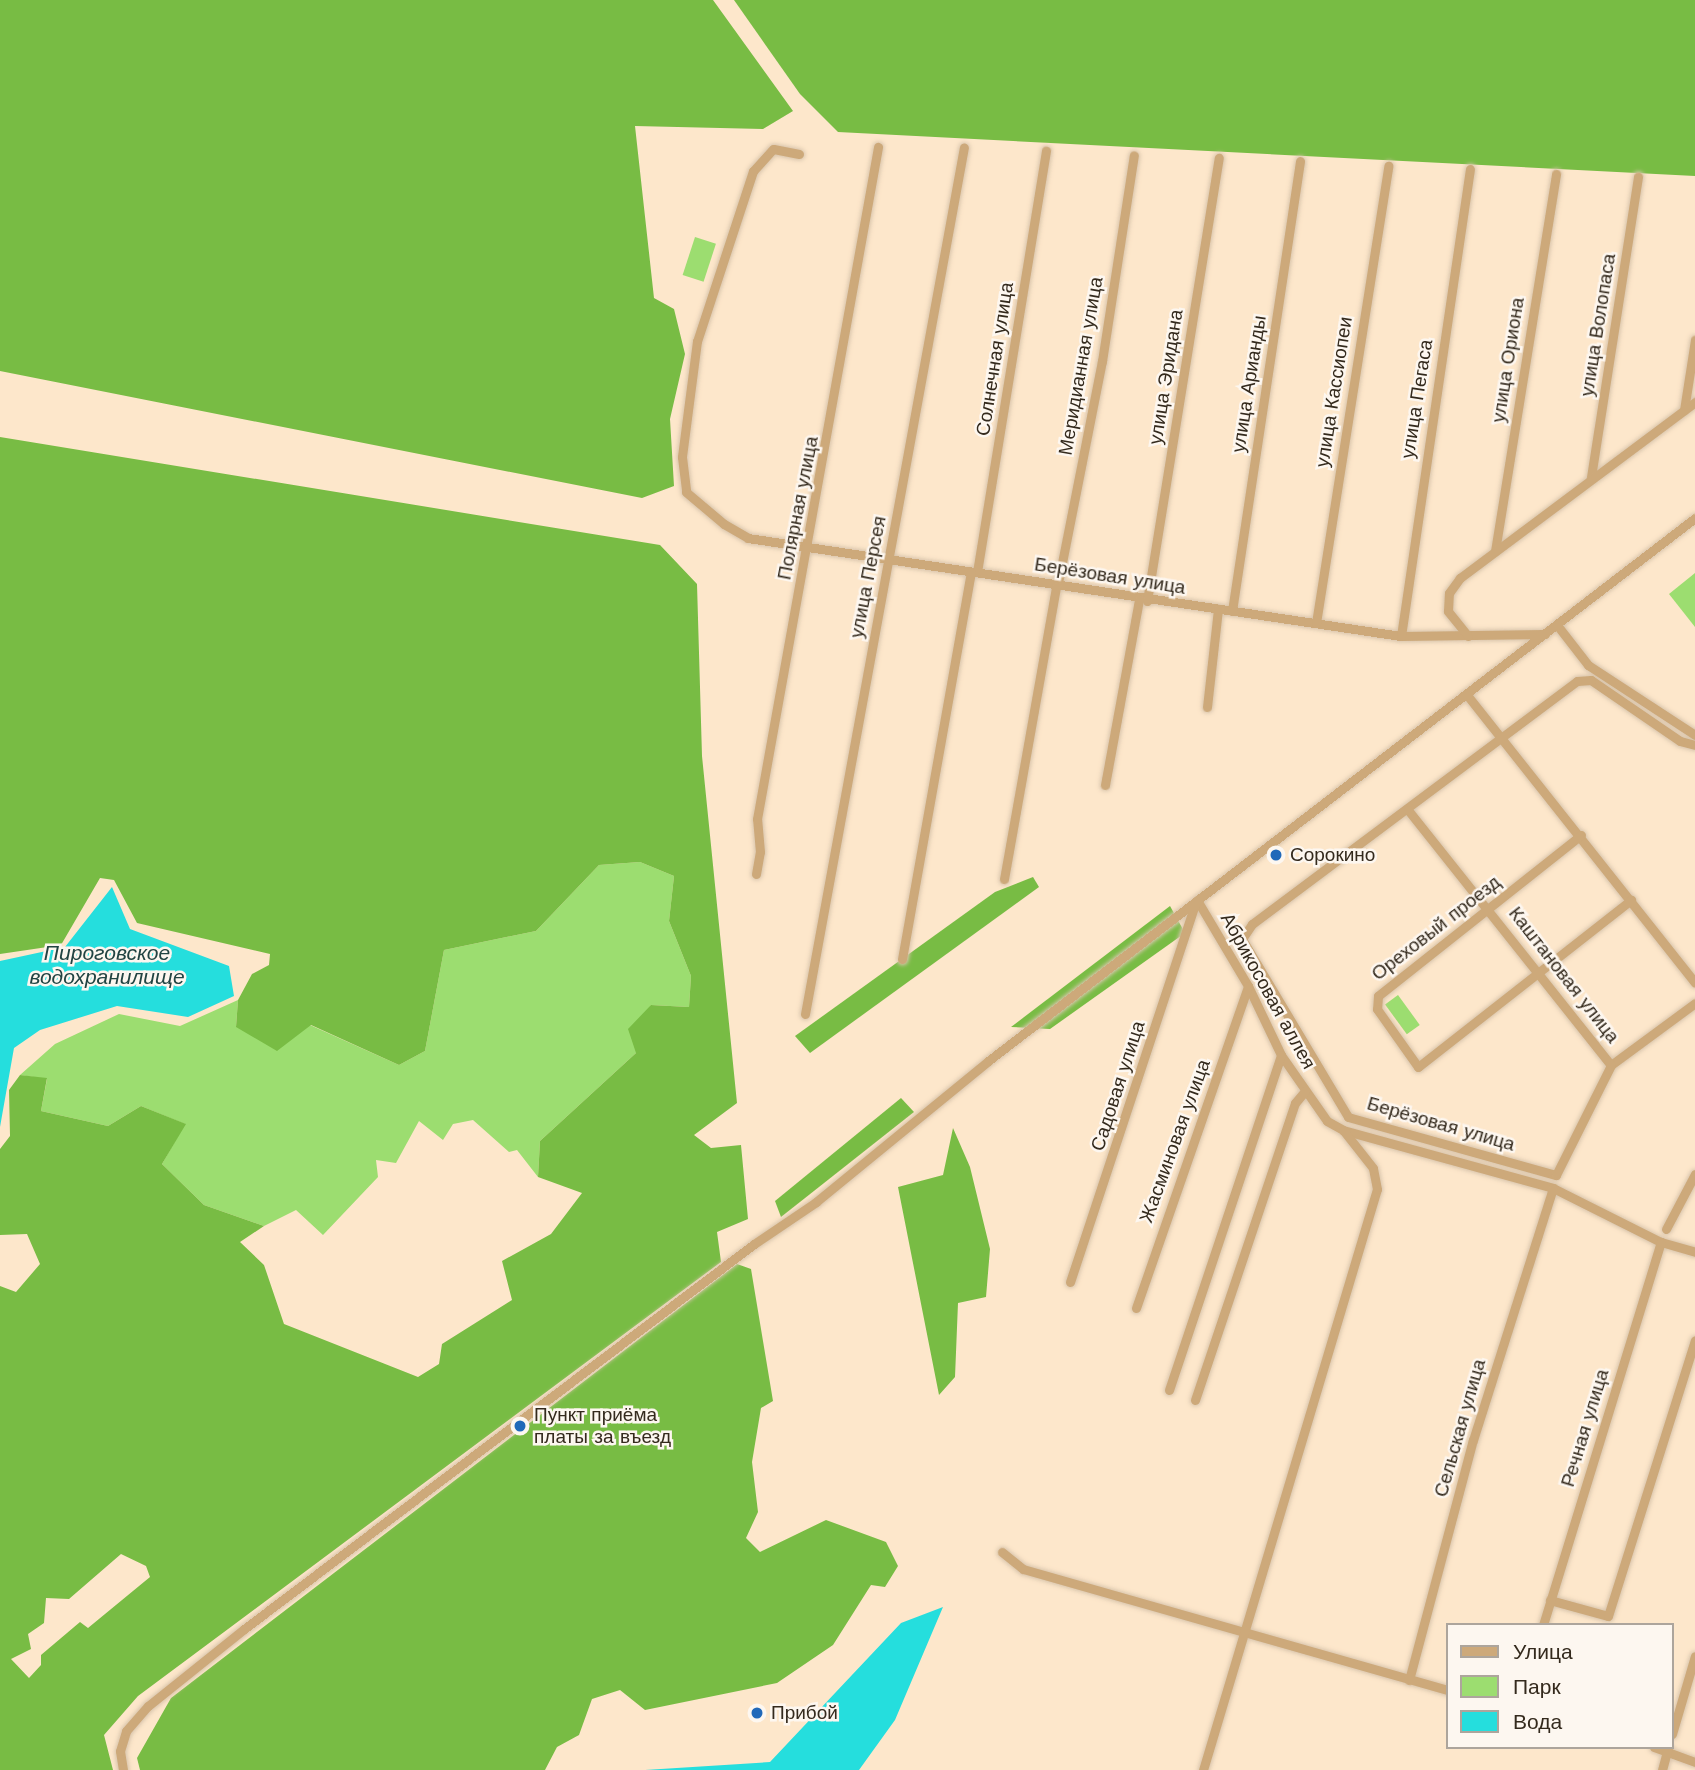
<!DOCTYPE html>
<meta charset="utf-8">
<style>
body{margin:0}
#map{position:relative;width:1695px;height:1770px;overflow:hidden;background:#fde7cb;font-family:"Work Sans",sans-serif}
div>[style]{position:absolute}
.green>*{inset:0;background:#9cdd70;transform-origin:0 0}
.forest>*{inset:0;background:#78bc44}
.water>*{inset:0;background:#25dedd}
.roads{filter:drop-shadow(0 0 2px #d9c5ac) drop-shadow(0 0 2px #d9c5ac)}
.minor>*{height:9px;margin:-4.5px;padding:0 4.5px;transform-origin:4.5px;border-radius:4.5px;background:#cda97a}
.dots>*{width:19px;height:19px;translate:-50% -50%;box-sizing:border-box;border:4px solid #fdf7f0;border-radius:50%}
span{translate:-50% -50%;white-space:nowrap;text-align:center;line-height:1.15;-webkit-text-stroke:5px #fdf7f0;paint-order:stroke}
.street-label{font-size:19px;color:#342a1d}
.poi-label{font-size:19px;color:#342a1d}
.left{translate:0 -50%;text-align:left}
.water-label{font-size:21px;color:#224443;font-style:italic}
.legend{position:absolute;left:1446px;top:1623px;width:228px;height:126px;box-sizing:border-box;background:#fdf7f0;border:2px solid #ada59c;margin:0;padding:9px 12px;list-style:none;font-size:21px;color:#342a1d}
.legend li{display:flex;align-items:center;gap:14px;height:35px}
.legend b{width:35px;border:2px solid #ada59c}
</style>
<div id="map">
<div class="green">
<i style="left:695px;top:237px;width:22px;height:40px;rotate:18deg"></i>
<i style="clip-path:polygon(1695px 573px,1695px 627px,1669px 594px)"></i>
<i style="clip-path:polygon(640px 862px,674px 876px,669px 921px,691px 976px,689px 1007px,651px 1005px,636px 1053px,540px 1141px,538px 1177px,517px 1150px,509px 1152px,473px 1120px,453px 1124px,443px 1140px,419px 1121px,396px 1163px,376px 1160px,378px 1177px,323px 1235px,296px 1210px,264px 1226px,204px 1205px,162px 1164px,185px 1124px,141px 1106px,108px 1126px,41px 1111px,47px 1079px,20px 1075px,55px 1044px,119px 1014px,180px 1026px,238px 1000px,236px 1027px,310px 1025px,399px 1065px,425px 1051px,444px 950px,536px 931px,599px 865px)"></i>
<i style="left:1398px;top:995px;width:37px;height:16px;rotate:54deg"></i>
</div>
<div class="forest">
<i style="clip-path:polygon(0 0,713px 0,793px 111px,763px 129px,635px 126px,654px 298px,674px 309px,685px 354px,670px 419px,674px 486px,642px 498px,0 371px)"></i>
<i style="clip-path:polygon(734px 0,1695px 0,1695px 176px,838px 132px,800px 94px)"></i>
<i style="clip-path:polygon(evenodd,0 437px,660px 545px,697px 584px,702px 756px,737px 1103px,694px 1135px,711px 1148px,741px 1145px,748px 1219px,717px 1232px,721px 1262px,138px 1696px,104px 1735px,113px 1770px,0 1770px,0 1286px,16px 1292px,40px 1264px,27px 1234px,0 1235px,0 1149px,10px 1136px,9px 1090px,20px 1075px,47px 1078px,41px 1111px,108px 1126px,141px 1106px,186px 1124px,162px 1164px,204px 1205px,264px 1226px,240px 1242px,264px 1265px,284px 1324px,418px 1377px,439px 1364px,442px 1344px,512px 1300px,502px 1261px,551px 1234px,582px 1193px,538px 1177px,540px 1141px,636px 1053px,628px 1029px,651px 1005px,689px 1007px,691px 976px,669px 921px,674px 876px,640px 862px,599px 865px,536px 931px,444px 950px,425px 1051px,399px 1065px,311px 1025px,277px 1051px,236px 1027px,238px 1000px,252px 974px,269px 965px,270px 954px,137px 923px,114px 880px,100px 878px,61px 945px,0 954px,0 437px,121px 1554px,146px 1566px,150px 1577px,88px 1628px,80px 1622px,41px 1655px,41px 1665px,29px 1678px,11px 1659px,31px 1649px,28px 1634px,44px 1623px,46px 1598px,69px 1599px,121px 1554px)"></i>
<i style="clip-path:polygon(1033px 877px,1039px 887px,810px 1053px,795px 1036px,995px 892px)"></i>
<i style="clip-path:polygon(1170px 906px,1185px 933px,1050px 1029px,1011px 1027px)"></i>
<i style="clip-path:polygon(901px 1098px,914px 1112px,781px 1217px,775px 1201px)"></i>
<i style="clip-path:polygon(953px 1128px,970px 1167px,990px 1249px,986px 1297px,958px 1303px,955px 1377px,939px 1395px,898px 1187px,943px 1175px)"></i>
<i style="clip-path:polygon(737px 1264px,751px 1269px,773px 1401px,761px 1408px,752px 1462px,758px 1512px,746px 1538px,760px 1552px,826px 1520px,886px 1542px,898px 1566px,885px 1587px,871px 1585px,833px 1645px,777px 1683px,645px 1710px,620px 1690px,592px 1699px,579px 1735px,557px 1747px,545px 1770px,140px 1770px,137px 1758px,171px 1698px)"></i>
</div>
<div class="water">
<i style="clip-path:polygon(112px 887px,130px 929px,229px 966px,234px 996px,188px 1017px,117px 1006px,40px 1030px,14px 1048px,0 1127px,0 961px,65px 947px)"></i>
<i style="clip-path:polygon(943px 1607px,895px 1720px,859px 1770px,645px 1770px,770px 1762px,901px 1623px)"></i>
</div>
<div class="roads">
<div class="minor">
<i style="left:799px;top:154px;width:26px;rotate:-169deg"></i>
<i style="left:773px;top:149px;width:30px;rotate:132deg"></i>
<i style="left:753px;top:171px;width:179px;rotate:108.2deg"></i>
<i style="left:697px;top:341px;width:117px;rotate:97.4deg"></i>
<i style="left:682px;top:457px;width:35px;rotate:83deg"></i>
<i style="left:686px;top:492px;width:50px;rotate:40.1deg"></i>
<i style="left:724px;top:524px;width:28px;rotate:30deg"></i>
<i style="left:748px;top:538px;width:660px;rotate:8.54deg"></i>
<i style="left:1401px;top:636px;width:144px;rotate:-0.8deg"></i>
<i style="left:1684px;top:410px;width:71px;rotate:-81.1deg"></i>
<i style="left:1591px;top:477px;width:304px;rotate:-81.1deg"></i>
<i style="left:1495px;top:551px;width:382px;rotate:-80.8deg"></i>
<i style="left:977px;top:572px;width:427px;rotate:-80.7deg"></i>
<i style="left:1058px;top:583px;width:226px;rotate:-78.8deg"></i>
<i style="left:1102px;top:361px;width:208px;rotate:-81.2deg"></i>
<i style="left:1147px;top:601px;width:449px;rotate:-80.8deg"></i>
<i style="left:1232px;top:611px;width:455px;rotate:-81.4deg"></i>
<i style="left:1316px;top:623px;width:463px;rotate:-81deg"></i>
<i style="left:1557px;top:625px;width:51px;rotate:52.2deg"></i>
<i style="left:1588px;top:665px;width:128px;rotate:33.2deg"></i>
<i style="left:1401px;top:636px;width:472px;rotate:-81.6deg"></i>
<i style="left:1468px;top:636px;width:32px;rotate:-129deg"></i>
<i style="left:1448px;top:611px;width:18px;rotate:-87deg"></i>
<i style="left:1449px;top:593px;width:19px;rotate:-54deg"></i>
<i style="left:1460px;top:578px;width:294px;rotate:-36.8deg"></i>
<i style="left:1467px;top:695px;width:367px;rotate:51.6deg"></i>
<i style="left:1207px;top:707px;width:99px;rotate:-83.6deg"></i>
<i style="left:1695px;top:745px;width:16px;rotate:-165deg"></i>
<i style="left:1680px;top:741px;width:108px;rotate:-145.6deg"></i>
<i style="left:1591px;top:680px;width:14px;rotate:176deg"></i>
<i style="left:1577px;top:681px;width:406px;rotate:143.2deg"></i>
<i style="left:1252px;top:924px;width:18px;rotate:124deg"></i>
<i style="left:1242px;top:939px;width:207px;rotate:59.2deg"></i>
<i style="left:1348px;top:1117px;width:216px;rotate:15.6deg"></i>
<i style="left:1556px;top:1175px;width:123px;rotate:-63.4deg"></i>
<i style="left:1611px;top:1065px;width:104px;rotate:-36.4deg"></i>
<i style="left:1105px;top:785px;width:189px;rotate:-79.6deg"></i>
<i style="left:1408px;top:810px;width:326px;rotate:51.5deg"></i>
<i style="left:1581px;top:835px;width:259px;rotate:141.6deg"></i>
<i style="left:1378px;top:996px;width:13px;rotate:94deg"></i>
<i style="left:1377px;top:1009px;width:71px;rotate:54.7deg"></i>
<i style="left:1418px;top:1067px;width:271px;rotate:-38.1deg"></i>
<i style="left:756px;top:874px;width:22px;rotate:-80deg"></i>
<i style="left:760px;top:852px;width:33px;rotate:-95deg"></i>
<i style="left:757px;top:819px;width:683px;rotate:-79.79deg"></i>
<i style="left:1004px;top:879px;width:297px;rotate:-79.9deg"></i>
<i style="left:1197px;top:900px;width:100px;rotate:59.3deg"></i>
<i style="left:1248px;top:986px;width:76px;rotate:64.4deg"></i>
<i style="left:1281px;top:1055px;width:80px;rotate:55.1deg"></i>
<i style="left:1327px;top:1121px;width:18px;rotate:29deg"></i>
<i style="left:1343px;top:1130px;width:218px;rotate:15.4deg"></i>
<i style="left:1553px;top:1188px;width:121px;rotate:26.6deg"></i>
<i style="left:1661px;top:1242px;width:35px;rotate:16deg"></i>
<i style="left:902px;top:959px;width:393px;rotate:-79.9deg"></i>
<i style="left:805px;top:1014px;width:881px;rotate:-79.61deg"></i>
<i style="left:1666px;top:1229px;width:62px;rotate:-62.2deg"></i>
<i style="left:1070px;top:1282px;width:401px;rotate:-71.7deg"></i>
<i style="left:1136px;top:1308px;width:341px;rotate:-70.8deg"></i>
<i style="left:1169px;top:1390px;width:353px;rotate:-71.5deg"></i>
<i style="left:1195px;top:1400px;width:313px;rotate:-71.4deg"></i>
<i style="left:1295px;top:1103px;width:16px;rotate:-50deg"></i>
<i style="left:1002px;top:1552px;width:27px;rotate:39deg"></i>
<i style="left:1023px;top:1569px;width:442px;rotate:15.9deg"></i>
<i style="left:1550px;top:1600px;width:60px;rotate:15.4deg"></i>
<i style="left:1608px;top:1616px;width:289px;rotate:-72.5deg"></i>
<i style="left:1543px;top:1625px;width:401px;rotate:-72.9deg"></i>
<i style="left:1409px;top:1680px;width:248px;rotate:-75.1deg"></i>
<i style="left:1473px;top:1440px;width:264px;rotate:-72.4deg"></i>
<i style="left:1672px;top:1734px;width:81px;rotate:-73.6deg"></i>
<i style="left:1654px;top:1747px;width:44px;rotate:20.1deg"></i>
<i style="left:123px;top:1770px;width:19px;rotate:-99deg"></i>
<i style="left:120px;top:1751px;width:21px;rotate:-73deg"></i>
<i style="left:126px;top:1731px;width:33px;rotate:-49deg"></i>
<i style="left:148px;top:1706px;width:123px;rotate:-38.7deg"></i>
<i style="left:244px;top:1629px;width:639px;rotate:-37.05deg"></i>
<i style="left:754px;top:1244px;width:75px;rotate:-34.1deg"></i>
<i style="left:816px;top:1202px;width:222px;rotate:-39.3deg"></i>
<i style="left:988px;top:1061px;width:891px;rotate:-37.53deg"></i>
<i style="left:1203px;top:1770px;width:606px;rotate:-73.33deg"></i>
<i style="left:1377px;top:1189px;width:21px;rotate:-101deg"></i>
<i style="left:1373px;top:1168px;width:48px;rotate:-128.3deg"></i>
<i style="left:1662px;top:1770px;width:23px;rotate:-75deg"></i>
</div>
</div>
<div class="dots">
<i style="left:1276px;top:855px;background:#2169b9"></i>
<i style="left:520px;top:1426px;background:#2169b9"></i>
<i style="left:757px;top:1713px;background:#2169b9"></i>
</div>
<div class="street-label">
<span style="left:1598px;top:325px;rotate:-81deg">улица Волопаса</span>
<span style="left:995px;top:359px;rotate:-81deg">Солнечная улица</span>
<span style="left:1508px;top:360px;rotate:-81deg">улица Ориона</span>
<span style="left:1081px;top:366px;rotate:-80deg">Меридианная улица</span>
<span style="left:1166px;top:377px;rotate:-81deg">улица Эридана</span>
<span style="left:1249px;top:384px;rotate:-81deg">улица Арианды</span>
<span style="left:1334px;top:392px;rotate:-81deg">улица Кассиопеи</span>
<span style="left:1417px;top:399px;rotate:-81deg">улица Пегаса</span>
<span style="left:798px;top:508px;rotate:-79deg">Полярная улица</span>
<span style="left:1110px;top:576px;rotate:9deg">Берёзовая улица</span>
<span style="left:868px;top:577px;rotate:-79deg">улица Персея</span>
<span style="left:1436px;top:928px;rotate:-38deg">Ореховый проезд</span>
<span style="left:1564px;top:975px;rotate:52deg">Каштановая улица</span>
<span style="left:1268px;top:991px;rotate:61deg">Абрикосовая аллея</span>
<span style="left:1118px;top:1086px;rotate:-72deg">Садовая улица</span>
<span style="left:1441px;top:1124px;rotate:16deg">Берёзовая улица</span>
<span style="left:1175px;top:1141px;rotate:-70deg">Жасминовая улица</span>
<span style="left:1460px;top:1428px;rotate:-74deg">Сельская улица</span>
<span style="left:1585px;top:1428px;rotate:-73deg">Речная улица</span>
</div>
<div class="poi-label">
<span class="left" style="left:1290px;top:855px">Сорокино</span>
<span class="left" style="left:534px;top:1426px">Пункт приёма<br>платы за въезд</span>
<span class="left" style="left:771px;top:1713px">Прибой</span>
</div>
<div class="water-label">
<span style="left:107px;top:965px">Пироговское<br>водохранилище</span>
</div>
<ul class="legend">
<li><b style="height:9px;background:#cda97a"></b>Улица</li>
<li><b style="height:19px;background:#9cdd70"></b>Парк</li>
<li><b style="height:19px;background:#25dedd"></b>Вода</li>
</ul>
</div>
